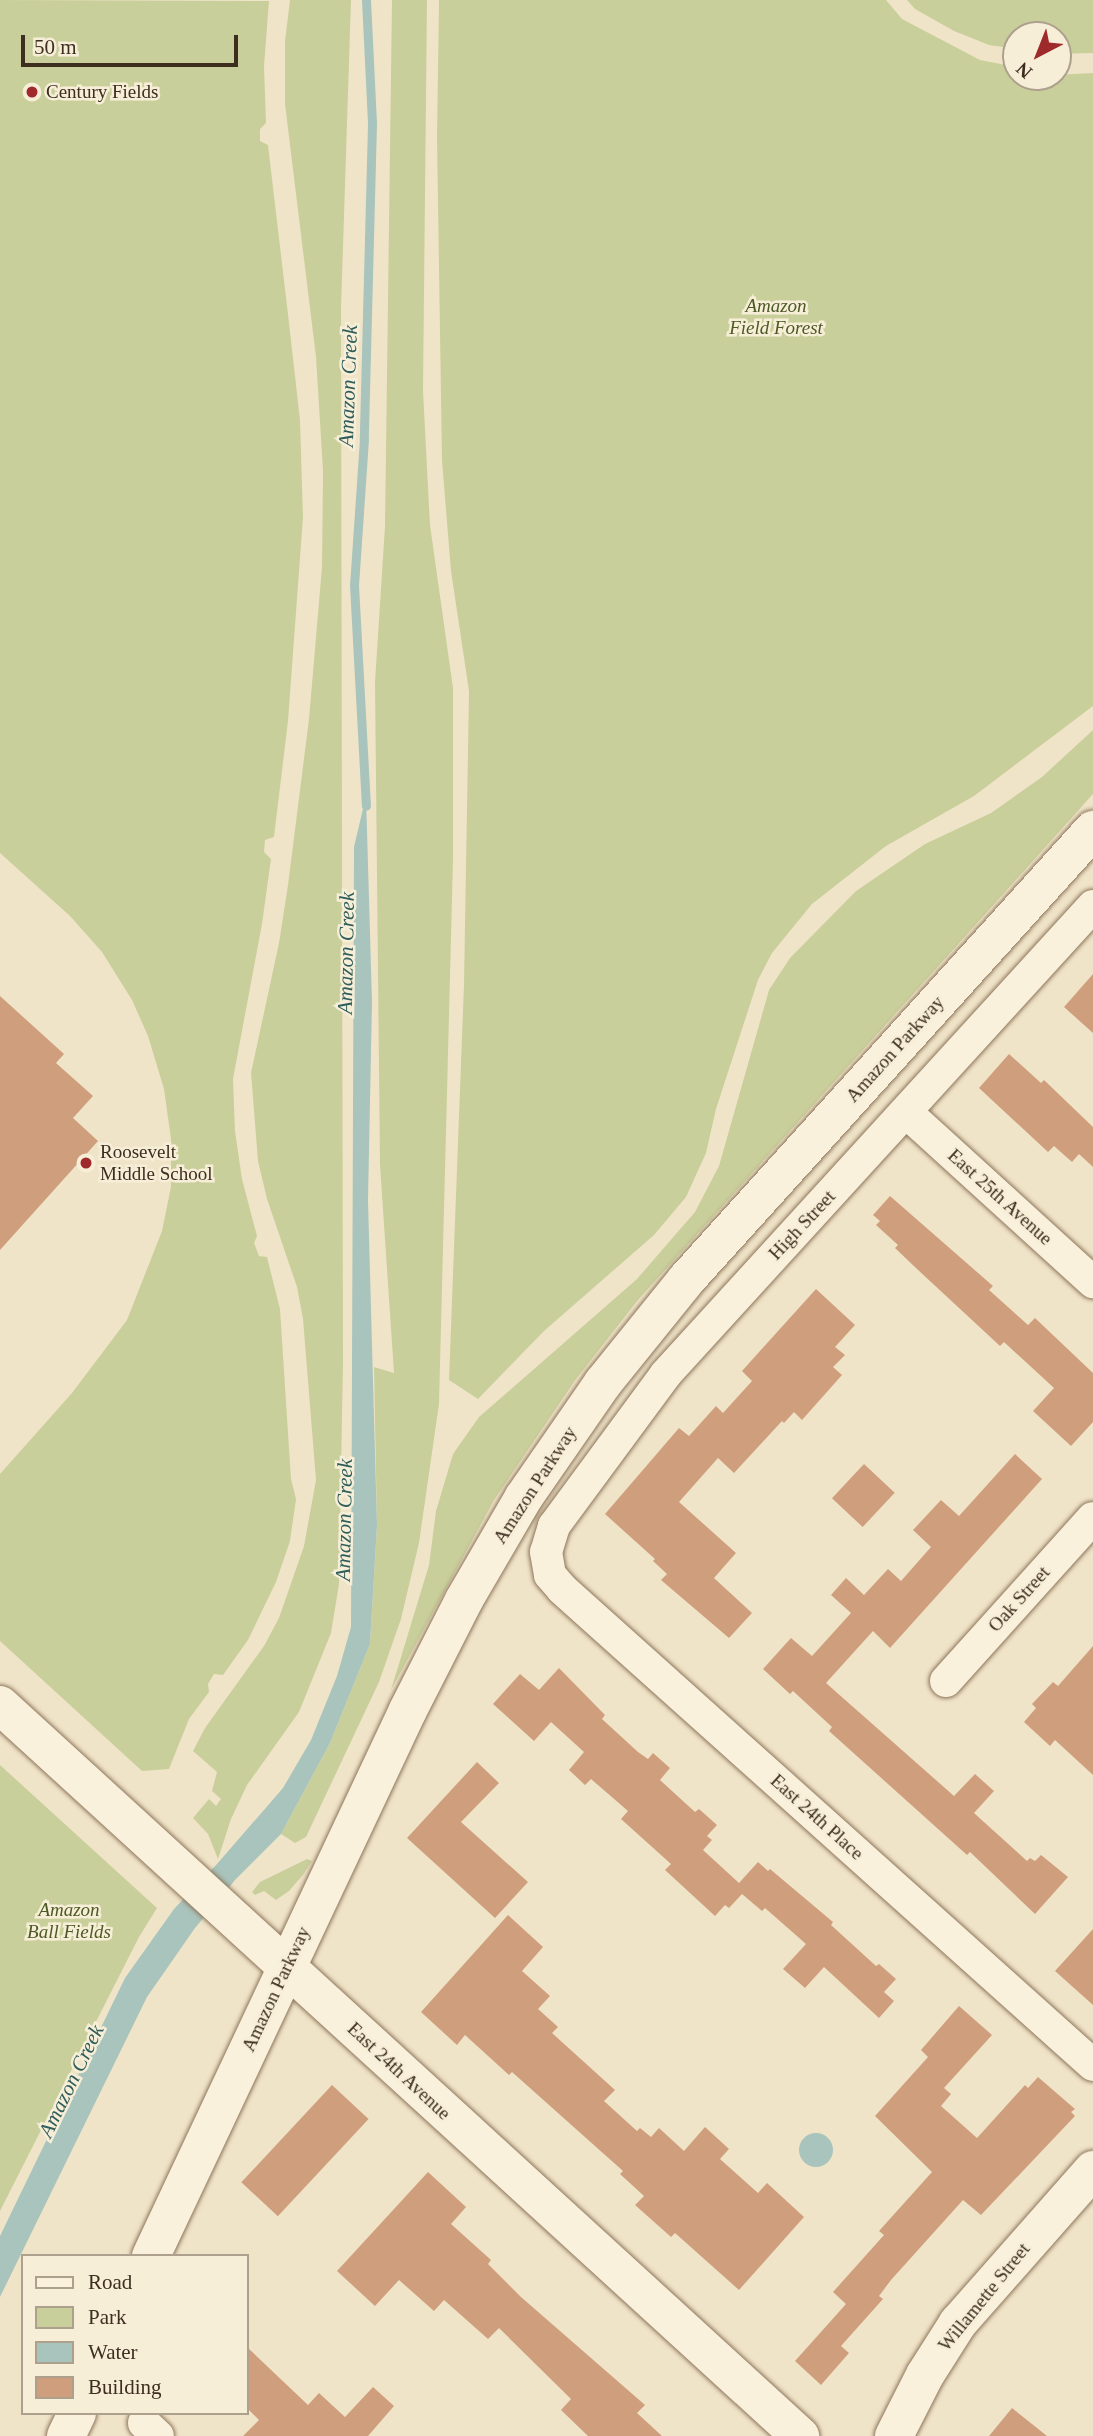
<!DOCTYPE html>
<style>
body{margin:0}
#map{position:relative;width:1093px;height:2436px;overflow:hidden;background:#f0e4c8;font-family:Georgia,serif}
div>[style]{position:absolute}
.green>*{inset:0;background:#c9cf9b}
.water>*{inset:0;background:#a9c4bc}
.round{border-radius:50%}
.stream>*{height:9px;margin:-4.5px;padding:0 4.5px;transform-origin:4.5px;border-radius:4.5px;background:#a9c4bc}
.building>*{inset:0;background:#cf9f7d;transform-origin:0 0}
.roads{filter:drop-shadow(0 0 2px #8d765c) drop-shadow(0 0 2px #8d765c)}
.minor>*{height:32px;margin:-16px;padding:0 16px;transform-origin:16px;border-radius:16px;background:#faf1dc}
.tertiary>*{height:38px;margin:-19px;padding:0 19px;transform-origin:19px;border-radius:19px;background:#faf1dc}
.secondary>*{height:38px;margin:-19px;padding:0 19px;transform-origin:19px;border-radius:19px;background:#faf1dc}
.dots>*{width:19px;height:19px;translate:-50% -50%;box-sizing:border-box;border:4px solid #f7eed8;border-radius:50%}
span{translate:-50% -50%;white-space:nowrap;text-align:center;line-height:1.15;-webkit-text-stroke:5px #f7eed8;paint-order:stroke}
.poi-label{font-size:19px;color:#3d2e20}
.left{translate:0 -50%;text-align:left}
.park-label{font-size:19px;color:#4d5a26;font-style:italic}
.street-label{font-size:19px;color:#3d2e20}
.water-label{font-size:21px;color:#2f5d5a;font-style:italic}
.legend{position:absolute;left:21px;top:2254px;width:228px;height:161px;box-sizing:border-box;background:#f7eed8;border:2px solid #ada18e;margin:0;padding:9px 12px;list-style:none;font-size:21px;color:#3d2e20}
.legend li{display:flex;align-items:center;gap:14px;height:35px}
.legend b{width:35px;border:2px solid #ada18e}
.north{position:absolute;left:1002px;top:21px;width:70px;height:70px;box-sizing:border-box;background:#f7eed8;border:2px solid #ada18e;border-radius:50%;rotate:222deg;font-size:19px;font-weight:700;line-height:28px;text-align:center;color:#3d2e20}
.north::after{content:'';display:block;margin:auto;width:24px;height:32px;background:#9e2a2b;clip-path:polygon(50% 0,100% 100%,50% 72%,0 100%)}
.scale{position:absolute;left:21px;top:35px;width:217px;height:32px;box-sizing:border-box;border:4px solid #3d2e20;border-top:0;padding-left:9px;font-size:21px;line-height:24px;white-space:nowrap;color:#3d2e20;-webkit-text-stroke:5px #f7eed8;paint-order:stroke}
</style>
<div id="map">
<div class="green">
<i style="clip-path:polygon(0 0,269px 1px,264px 66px,266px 123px,260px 129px,260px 141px,268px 145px,289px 323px,300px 420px,303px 517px,288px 721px,274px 837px,265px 840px,264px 852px,271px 859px,262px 924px,233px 1079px,235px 1131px,242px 1179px,257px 1236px,254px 1243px,259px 1256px,267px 1257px,280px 1309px,291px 1479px,296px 1499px,290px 1541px,276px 1582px,248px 1640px,223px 1675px,214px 1674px,208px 1684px,209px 1692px,189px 1719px,169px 1769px,142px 1771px,0 1641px,0 1474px,72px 1393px,127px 1320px,162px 1231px,171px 1187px,171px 1139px,164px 1089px,148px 1036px,132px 1000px,102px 952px,70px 916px,0 853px)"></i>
<i style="clip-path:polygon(290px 0,351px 0,341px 309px,343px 1363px,339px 1584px,331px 1633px,299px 1712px,247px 1785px,231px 1819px,218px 1859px,208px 1834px,193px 1818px,209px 1799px,216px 1806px,221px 1799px,212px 1791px,217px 1772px,193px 1751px,205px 1728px,264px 1646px,279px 1618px,304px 1546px,316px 1480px,303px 1319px,297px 1287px,267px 1199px,258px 1161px,251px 1073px,279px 943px,288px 885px,309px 719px,322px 567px,323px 471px,316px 357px,285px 104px,285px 41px)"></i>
<i style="clip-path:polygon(392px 0,427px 0,423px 391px,430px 525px,453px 688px,453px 860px,439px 1404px,419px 1543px,401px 1619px,379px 1682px,306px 1837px,295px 1843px,281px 1834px,330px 1743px,370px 1644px,377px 1525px,374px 1367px,394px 1373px,380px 1165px,375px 682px,385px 526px)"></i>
<i style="clip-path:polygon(439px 0,886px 0,902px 19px,980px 60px,1016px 67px,1016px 77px,1093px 73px,1093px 706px,974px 796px,886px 846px,812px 904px,772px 953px,758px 980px,716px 1109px,706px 1153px,686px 1197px,654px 1235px,544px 1331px,478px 1399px,449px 1380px,464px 984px,469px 691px,451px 571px,442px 461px,437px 138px)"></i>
<i style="clip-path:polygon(907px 0,1093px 0,1093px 53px,1058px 54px,1058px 35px,1016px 35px,1016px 49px,989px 45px,954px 31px,915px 9px)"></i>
<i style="clip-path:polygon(1093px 730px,1093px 794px,638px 1300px,576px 1379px,494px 1500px,391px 1690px,429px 1565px,436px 1511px,453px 1454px,479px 1417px,637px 1279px,695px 1212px,719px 1166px,769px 990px,790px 958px,856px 891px,925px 844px,991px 813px,1042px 777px)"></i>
<i style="clip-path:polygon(0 1765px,157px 1908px,139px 1937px,0 2211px)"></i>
<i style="clip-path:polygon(307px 1859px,312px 1861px,303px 1875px,289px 1891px,276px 1900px,264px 1891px,255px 1895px,252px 1892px,260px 1882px)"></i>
</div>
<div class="water">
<i style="clip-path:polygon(366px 796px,372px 1002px,368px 1200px,377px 1525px,370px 1644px,330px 1743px,281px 1834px,235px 1880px,195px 1928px,147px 1997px,0 2297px,0 2236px,125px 1978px,174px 1909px,217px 1864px,283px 1788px,311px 1740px,337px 1676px,351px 1627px,354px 847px)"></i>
<i class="round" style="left:799px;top:2133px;width:34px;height:34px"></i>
</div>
<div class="stream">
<i style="left:366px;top:0;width:124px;rotate:87.2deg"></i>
<i style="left:372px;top:124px;width:315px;rotate:91.5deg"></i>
<i style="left:364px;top:439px;width:146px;rotate:93.9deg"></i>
<i style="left:354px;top:585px;width:221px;rotate:86.9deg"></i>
</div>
<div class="building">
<i style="clip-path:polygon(1093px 974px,1093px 1033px,1064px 1007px)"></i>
<i style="clip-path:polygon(0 996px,64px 1054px,56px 1063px,93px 1096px,73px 1118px,98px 1141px,0 1250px)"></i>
<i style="clip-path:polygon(1009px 1054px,1041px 1083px,1044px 1080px,1093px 1127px,1093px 1167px,1079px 1154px,1072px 1162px,1054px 1146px,1048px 1152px,979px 1088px)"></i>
<i style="clip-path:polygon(890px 1196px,993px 1286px,989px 1290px,1028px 1325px,1035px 1318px,1093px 1373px,1093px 1422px,1071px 1446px,1033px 1411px,1054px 1388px,1004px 1342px,1000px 1346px,917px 1269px,895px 1248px,898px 1245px,876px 1225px,880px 1221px,873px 1215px)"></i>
<i style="clip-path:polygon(816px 1289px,855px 1325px,835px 1347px,845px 1355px,833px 1367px,842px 1375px,802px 1420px,794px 1412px,784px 1423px,782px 1421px,734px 1473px,718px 1458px,679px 1502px,736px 1553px,714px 1578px,752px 1613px,729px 1638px,661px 1580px,667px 1574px,653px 1561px,655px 1559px,605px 1514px,679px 1428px,689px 1436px,716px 1406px,723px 1413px,752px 1381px,742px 1371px)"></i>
<i style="clip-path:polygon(1015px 1454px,1042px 1479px,890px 1648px,873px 1631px,826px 1683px,954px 1796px,975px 1774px,994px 1791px,974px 1813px,1027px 1861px,1030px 1858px,1035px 1861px,1041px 1855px,1068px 1877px,1035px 1914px,970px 1852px,967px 1855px,829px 1731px,832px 1727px,793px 1691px,790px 1694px,763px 1669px,791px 1638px,812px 1656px,851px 1613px,831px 1595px,846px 1578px,864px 1595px,888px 1569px,901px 1581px,931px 1547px,913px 1530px,941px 1500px,959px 1516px)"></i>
<i style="left:864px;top:1464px;width:42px;height:47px;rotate:43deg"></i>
<i style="clip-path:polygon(1093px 1646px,1093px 1775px,1055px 1740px,1050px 1746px,1024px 1722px,1036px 1708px,1032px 1704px,1053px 1682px,1058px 1686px)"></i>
<i style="clip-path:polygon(559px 1668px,605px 1715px,602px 1719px,638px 1752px,648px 1759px,653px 1753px,670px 1768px,660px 1780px,695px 1812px,699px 1809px,717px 1825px,707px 1836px,712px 1840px,703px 1850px,739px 1883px,758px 1862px,768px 1871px,770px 1869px,833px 1922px,831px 1925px,876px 1966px,879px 1964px,896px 1979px,884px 1992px,894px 2001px,879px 2018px,824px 1967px,805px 1988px,783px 1969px,806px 1944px,765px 1908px,762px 1911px,742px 1894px,729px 1908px,725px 1905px,715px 1916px,665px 1870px,671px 1864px,621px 1819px,628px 1811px,591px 1779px,585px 1785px,569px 1770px,584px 1752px,551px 1722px,534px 1741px,493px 1704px,520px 1674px,539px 1690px)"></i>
<i style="clip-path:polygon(477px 1762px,499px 1783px,461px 1822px,528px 1882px,495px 1918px,407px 1838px)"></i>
<i style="clip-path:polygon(508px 1915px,543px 1947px,522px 1971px,550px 1996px,538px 2009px,558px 2027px,552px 2033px,615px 2090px,604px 2101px,637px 2131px,640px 2128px,651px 2137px,659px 2128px,684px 2151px,705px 2127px,729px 2149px,720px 2159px,758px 2193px,767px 2183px,804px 2217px,739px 2290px,675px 2233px,671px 2237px,635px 2205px,644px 2196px,620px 2174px,623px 2171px,512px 2072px,509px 2075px,465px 2035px,457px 2045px,421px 2012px)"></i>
<i style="clip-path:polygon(1093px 1929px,1093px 2005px,1055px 1971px)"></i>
<i style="clip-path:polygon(959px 2006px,992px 2035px,944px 2088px,951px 2094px,941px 2106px,977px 2138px,1025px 2085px,1028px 2088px,1038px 2077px,1075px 2109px,1071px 2112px,1075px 2116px,981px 2215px,963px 2200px,891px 2280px,879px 2296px,883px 2299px,841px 2346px,849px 2353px,821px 2385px,795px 2361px,846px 2304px,833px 2292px,884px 2235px,879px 2231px,932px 2172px,875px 2116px,928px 2057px,921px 2050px)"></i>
<i style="left:332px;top:2085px;width:50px;height:133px;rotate:43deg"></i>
<i style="clip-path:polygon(428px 2172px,466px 2207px,451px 2224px,491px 2260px,488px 2264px,521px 2297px,645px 2405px,637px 2413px,662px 2436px,588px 2436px,561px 2410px,571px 2399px,499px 2328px,488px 2339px,444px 2300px,434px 2311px,399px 2280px,375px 2306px,337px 2271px)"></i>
<i style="clip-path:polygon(247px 2347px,308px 2405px,319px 2393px,345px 2417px,373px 2387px,394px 2406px,368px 2436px,243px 2436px,259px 2420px,247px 2408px)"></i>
<i style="clip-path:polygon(1012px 2408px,1047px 2436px,989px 2436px)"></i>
</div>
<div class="roads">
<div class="minor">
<i style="left:1093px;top:906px;width:634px;rotate:132.38deg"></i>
<i style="left:666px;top:1374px;width:189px;rotate:126.4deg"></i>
<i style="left:554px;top:1526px;width:27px;rotate:107deg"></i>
<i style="left:546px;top:1552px;width:23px;rotate:80deg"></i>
<i style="left:550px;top:1575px;width:18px;rotate:49deg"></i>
<i style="left:562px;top:1589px;width:713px;rotate:41.87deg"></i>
<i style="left:906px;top:1112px;width:253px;rotate:42.3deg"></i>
<i style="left:946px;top:1681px;width:219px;rotate:-48deg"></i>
<i style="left:144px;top:2423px;width:19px;rotate:43deg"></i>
</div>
<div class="tertiary">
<i style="left:0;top:1705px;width:1084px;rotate:42.42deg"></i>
</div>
<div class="secondary">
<i style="left:151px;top:2256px;width:603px;rotate:-64.79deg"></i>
<i style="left:408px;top:1710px;width:123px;rotate:-63deg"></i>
<i style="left:464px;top:1600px;width:119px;rotate:-59.8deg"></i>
<i style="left:524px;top:1497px;width:139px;rotate:-55.3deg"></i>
<i style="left:603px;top:1383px;width:132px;rotate:-51.1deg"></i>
<i style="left:686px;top:1280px;width:607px;rotate:-47.87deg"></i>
<i style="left:66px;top:2436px;width:25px;rotate:-64deg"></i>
<i style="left:894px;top:2436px;width:68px;rotate:-63.1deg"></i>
<i style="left:925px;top:2375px;width:62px;rotate:-57.6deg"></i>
<i style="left:958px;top:2323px;width:204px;rotate:-48.6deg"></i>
</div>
</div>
<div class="dots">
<i style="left:32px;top:92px;background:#9e2a2b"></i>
<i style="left:86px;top:1163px;background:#9e2a2b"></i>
</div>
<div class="poi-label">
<span class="left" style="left:46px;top:92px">Century Fields</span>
<span class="left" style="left:100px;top:1163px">Roosevelt<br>Middle School</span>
</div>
<div class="park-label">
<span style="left:776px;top:317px">Amazon<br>Field Forest</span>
<span style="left:69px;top:1921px">Amazon<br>Ball Fields</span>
</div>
<div class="street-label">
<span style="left:895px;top:1049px;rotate:-48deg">Amazon Parkway</span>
<span style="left:1000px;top:1197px;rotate:42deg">East 25th Avenue</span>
<span style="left:802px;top:1225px;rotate:-47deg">High Street</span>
<span style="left:535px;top:1485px;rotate:-57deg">Amazon Parkway</span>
<span style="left:1019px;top:1599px;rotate:-48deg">Oak Street</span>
<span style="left:817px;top:1817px;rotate:42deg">East 24th Place</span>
<span style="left:276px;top:1989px;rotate:-65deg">Amazon Parkway</span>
<span style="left:399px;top:2071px;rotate:43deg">East 24th Avenue</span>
<span style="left:984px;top:2297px;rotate:-51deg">Willamette Street</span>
</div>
<div class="water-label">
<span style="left:348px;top:386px;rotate:-88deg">Amazon Creek</span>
<span style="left:346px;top:953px;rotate:-89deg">Amazon Creek</span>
<span style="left:344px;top:1520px;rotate:-89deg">Amazon Creek</span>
<span style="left:71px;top:2081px;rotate:-64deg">Amazon Creek</span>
</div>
<ul class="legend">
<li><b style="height:9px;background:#faf1dc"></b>Road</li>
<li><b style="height:19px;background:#c9cf9b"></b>Park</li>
<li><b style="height:19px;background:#a9c4bc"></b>Water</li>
<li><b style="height:19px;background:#cf9f7d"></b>Building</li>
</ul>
<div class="north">N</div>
<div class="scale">50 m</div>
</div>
